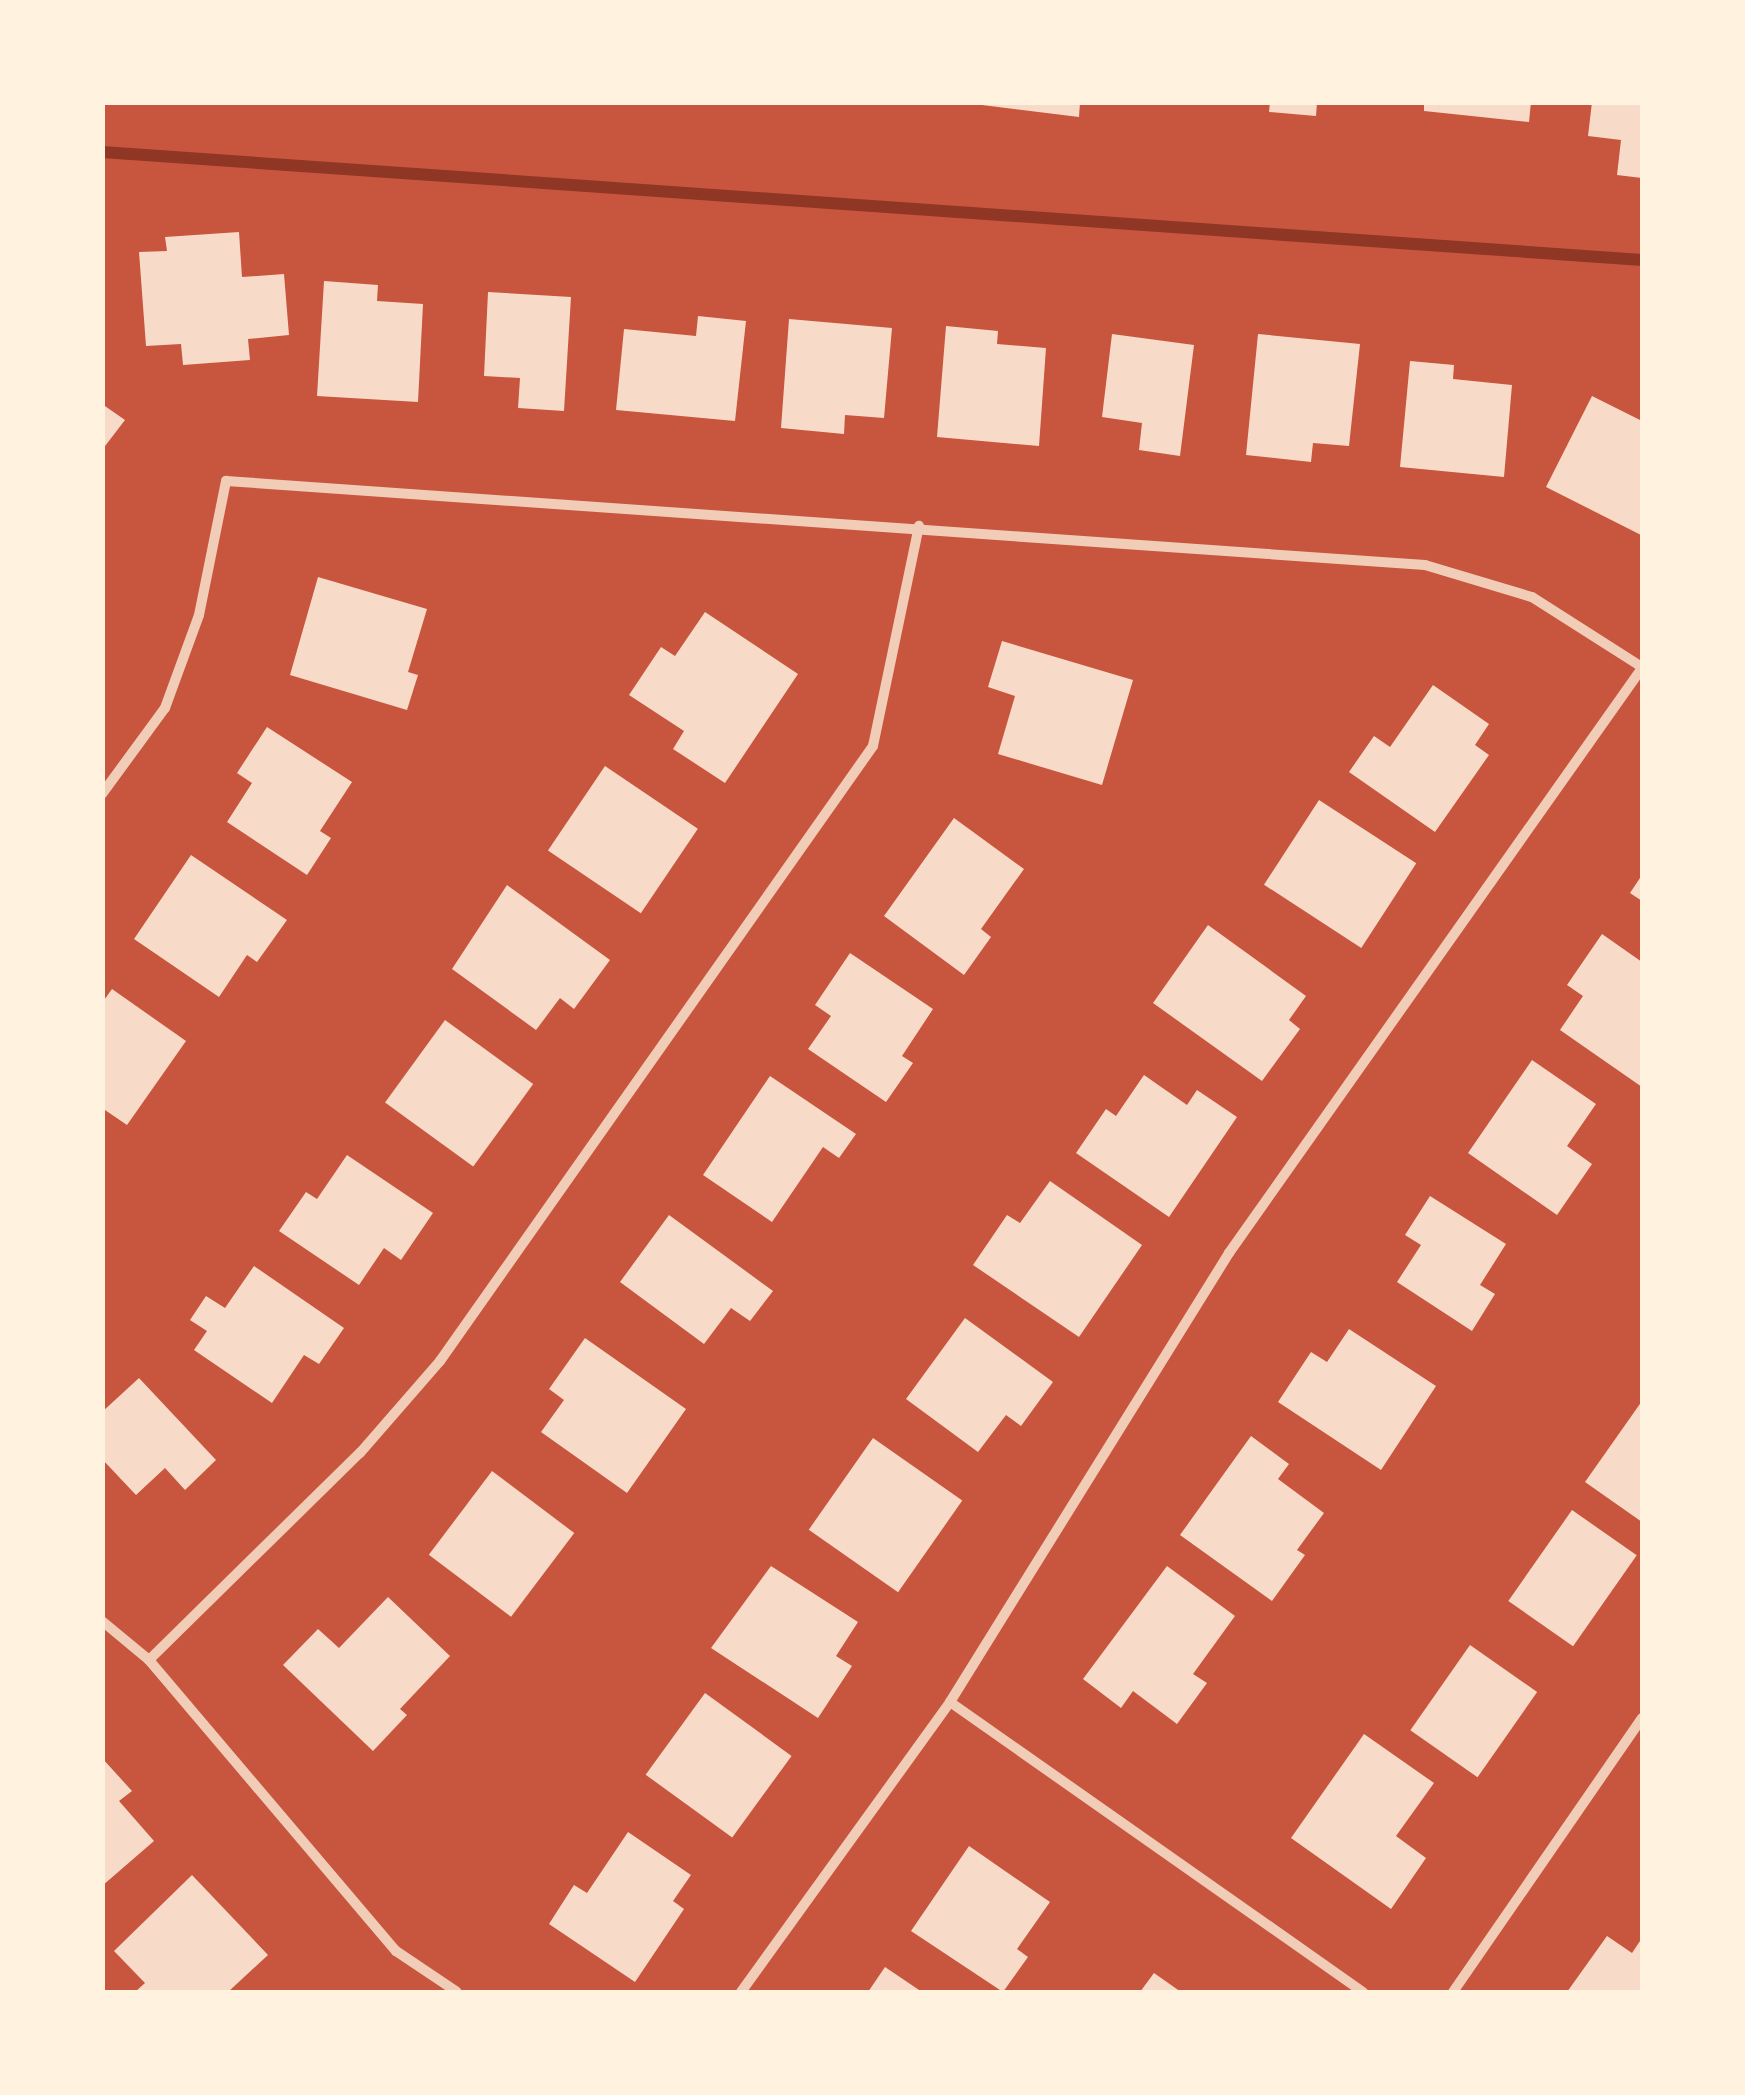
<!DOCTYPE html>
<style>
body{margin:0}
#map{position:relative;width:1745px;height:2095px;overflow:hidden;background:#c8553d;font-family:Helvetica,sans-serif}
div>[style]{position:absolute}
.stream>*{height:12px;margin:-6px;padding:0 6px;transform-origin:6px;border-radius:6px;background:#8f3625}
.building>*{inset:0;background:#f7dbc8;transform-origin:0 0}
.minor>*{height:10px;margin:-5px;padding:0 5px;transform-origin:5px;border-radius:5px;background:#f1ccb7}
span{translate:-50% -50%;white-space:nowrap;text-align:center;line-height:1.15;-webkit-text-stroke:8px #fff3e0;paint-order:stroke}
.frame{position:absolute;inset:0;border:105px solid #fff3e0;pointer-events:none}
</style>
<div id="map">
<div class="stream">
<i style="left:102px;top:152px;width:1544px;rotate:4.01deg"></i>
</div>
<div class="building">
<i style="clip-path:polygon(958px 102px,1080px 102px,1079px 117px)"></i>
<i style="clip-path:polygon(1270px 102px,1317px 102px,1316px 116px,1269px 112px)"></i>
<i style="clip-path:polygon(1424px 102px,1531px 102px,1529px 122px,1424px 111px)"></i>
<i style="clip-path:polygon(1592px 102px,1642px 102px,1642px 178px,1617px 175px,1621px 140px,1588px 136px)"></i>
<i style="clip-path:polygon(239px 232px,242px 277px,284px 274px,289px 335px,248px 339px,250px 360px,183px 365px,181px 344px,146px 346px,139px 252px,167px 251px,165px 237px)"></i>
<i style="clip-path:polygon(324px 281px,378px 285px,377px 301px,423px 304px,418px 402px,317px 396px)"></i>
<i style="clip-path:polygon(488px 292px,571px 297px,564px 411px,518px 408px,520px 378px,484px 376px)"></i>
<i style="clip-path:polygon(698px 316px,746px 321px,735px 421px,616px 410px,624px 329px,696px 336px)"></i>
<i style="clip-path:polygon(789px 319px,892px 328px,884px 418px,845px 415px,844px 434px,781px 428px)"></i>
<i style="clip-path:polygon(946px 326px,998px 331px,997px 344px,1046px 348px,1039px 446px,937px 437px)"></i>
<i style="clip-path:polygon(1112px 334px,1194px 345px,1180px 456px,1139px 450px,1142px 423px,1102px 417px)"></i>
<i style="clip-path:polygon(1258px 334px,1360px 344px,1349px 446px,1313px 443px,1311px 462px,1246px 455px)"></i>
<i style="clip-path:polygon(1410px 361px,1454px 365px,1453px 379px,1512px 385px,1504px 477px,1400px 467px)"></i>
<i style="clip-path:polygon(1592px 396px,1642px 421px,1641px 535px,1546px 487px)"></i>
<i style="clip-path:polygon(102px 404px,125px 420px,102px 450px)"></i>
<i style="clip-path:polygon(318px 577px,427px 609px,408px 672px,418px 675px,407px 710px,290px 675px)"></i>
<i style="clip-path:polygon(705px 612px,798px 674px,725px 783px,673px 749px,684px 731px,629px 695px,661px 647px,675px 656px)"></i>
<i style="clip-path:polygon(1002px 641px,1133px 680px,1102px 785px,998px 754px,1015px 696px,988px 687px)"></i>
<i style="clip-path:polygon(1433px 685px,1489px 724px,1475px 745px,1489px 755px,1435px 832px,1349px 772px,1374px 736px,1390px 747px)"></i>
<i style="clip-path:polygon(267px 727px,352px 782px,320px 831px,331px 838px,307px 875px,227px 822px,252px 783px,237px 773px)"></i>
<i style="left:605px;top:766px;width:112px;height:102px;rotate:34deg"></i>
<i style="left:1319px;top:800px;width:116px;height:101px;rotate:33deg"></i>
<i style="clip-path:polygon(954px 818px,1024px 869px,981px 929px,991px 937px,964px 975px,884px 916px)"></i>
<i style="clip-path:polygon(191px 855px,287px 920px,257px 962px,247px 955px,219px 997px,134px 939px)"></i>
<i style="clip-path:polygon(1642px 875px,1642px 901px,1630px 893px)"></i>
<i style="clip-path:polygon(507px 885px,610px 960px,574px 1009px,560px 998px,536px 1030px,452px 969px)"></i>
<i style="clip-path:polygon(1208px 925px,1306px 996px,1289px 1020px,1300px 1029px,1262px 1081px,1153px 1003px)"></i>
<i style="clip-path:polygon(1602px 934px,1642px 962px,1642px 1087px,1560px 1030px,1583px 996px,1567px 985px)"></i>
<i style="clip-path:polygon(850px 953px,933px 1009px,902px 1056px,913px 1063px,886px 1102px,808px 1049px,831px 1016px,815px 1005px)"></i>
<i style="clip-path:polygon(112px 989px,186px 1041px,127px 1125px,102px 1108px,102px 1003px)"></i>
<i style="left:445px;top:1020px;width:109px;height:102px;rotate:36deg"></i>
<i style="clip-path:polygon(1532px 1060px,1596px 1104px,1567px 1146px,1592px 1164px,1557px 1215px,1468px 1153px)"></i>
<i style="clip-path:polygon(1144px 1075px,1187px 1105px,1197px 1090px,1237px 1117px,1169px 1217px,1076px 1153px,1106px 1109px,1116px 1116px)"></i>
<i style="clip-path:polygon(770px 1076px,856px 1134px,839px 1158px,823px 1147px,772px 1222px,703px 1175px)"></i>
<i style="clip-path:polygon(347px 1155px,433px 1213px,401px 1260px,384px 1248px,359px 1285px,279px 1231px,306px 1192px,317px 1199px)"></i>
<i style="clip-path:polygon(1050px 1181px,1142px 1245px,1079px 1337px,973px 1265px,1007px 1215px,1020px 1223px)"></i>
<i style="clip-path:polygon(1430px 1196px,1506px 1244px,1480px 1285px,1495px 1294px,1472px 1331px,1397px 1282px,1421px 1245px,1405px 1235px)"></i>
<i style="clip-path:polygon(669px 1215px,773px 1291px,750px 1321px,731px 1308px,704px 1344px,620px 1282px)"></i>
<i style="clip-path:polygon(254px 1266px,344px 1328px,319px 1364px,304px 1355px,272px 1403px,194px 1350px,207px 1331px,190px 1320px,206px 1296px,225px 1308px)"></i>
<i style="clip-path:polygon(965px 1318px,1053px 1382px,1021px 1426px,1006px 1415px,978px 1452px,906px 1399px)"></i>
<i style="clip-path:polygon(1349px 1329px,1436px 1386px,1381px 1470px,1278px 1402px,1311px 1352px,1327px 1362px)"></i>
<i style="clip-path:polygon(585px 1338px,686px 1409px,627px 1493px,541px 1432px,564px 1400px,549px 1389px)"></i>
<i style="clip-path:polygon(139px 1378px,216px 1460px,185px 1490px,165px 1468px,136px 1495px,102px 1459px,102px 1412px)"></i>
<i style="clip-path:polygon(1642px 1401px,1642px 1522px,1585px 1482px)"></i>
<i style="clip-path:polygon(1251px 1436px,1289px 1464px,1278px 1479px,1324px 1513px,1297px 1550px,1305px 1555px,1272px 1601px,1180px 1535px)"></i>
<i style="left:873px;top:1438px;width:109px;height:112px;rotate:35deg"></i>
<i style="left:492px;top:1471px;width:103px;height:105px;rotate:37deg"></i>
<i style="left:1572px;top:1510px;width:79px;height:111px;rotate:35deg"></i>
<i style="clip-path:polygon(771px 1566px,858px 1622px,836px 1656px,852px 1666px,818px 1718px,711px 1648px)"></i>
<i style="clip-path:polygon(1167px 1566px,1235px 1616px,1193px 1674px,1207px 1683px,1177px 1724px,1133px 1691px,1121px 1708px,1083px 1679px)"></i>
<i style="clip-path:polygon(388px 1597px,450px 1656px,400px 1709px,407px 1715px,373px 1751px,283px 1665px,318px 1629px,339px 1648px)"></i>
<i style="left:1470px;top:1645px;width:82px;height:104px;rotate:35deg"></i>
<i style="left:705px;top:1693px;width:107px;height:101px;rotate:36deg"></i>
<i style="clip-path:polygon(1364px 1734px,1434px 1783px,1396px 1836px,1426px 1858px,1391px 1909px,1291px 1838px)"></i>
<i style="clip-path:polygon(102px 1758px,132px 1791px,119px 1801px,154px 1841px,102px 1886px)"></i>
<i style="clip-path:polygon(628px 1832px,691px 1875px,673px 1901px,684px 1909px,635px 1982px,549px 1924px,574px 1885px,587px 1893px)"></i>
<i style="clip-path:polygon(969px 1846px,1050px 1902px,1017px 1949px,1028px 1957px,1003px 1992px,911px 1931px)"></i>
<i style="clip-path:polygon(192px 1875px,268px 1955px,228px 1992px,135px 1992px,145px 1983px,114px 1951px)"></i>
<i style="clip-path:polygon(1607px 1936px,1632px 1953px,1642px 1938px,1642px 1992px,1567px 1992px)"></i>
<i style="clip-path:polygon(885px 1967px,922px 1992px,868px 1992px)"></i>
<i style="clip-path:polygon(1154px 1973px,1181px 1992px,1140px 1992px)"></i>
</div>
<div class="minor">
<i style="left:102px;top:794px;width:107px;rotate:-53.8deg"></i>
<i style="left:165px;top:708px;width:99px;rotate:-69.9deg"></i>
<i style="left:199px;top:615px;width:137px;rotate:-78.6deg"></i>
<i style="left:226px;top:481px;width:1202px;rotate:4.01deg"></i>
<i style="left:1425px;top:565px;width:112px;rotate:16.7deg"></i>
<i style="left:1532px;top:597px;width:130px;rotate:32.5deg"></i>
<i style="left:102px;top:1621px;width:61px;rotate:39.7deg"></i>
<i style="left:149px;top:1660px;width:382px;rotate:49.7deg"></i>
<i style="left:396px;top:1951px;width:73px;rotate:33.9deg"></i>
<i style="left:149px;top:1660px;width:296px;rotate:-44.5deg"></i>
<i style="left:360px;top:1453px;width:122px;rotate:-49deg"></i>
<i style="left:440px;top:1361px;width:752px;rotate:-54.85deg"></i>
<i style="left:873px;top:746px;width:225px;rotate:-78.2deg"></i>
<i style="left:950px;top:1702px;width:505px;rotate:35.08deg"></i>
<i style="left:741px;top:1992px;width:357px;rotate:-54.2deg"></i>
<i style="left:950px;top:1702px;width:529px;rotate:-58.14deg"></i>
<i style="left:1229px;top:1253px;width:716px;rotate:-54.78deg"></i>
<i style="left:1453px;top:1992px;width:333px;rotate:-55.4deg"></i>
</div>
<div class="frame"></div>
</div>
